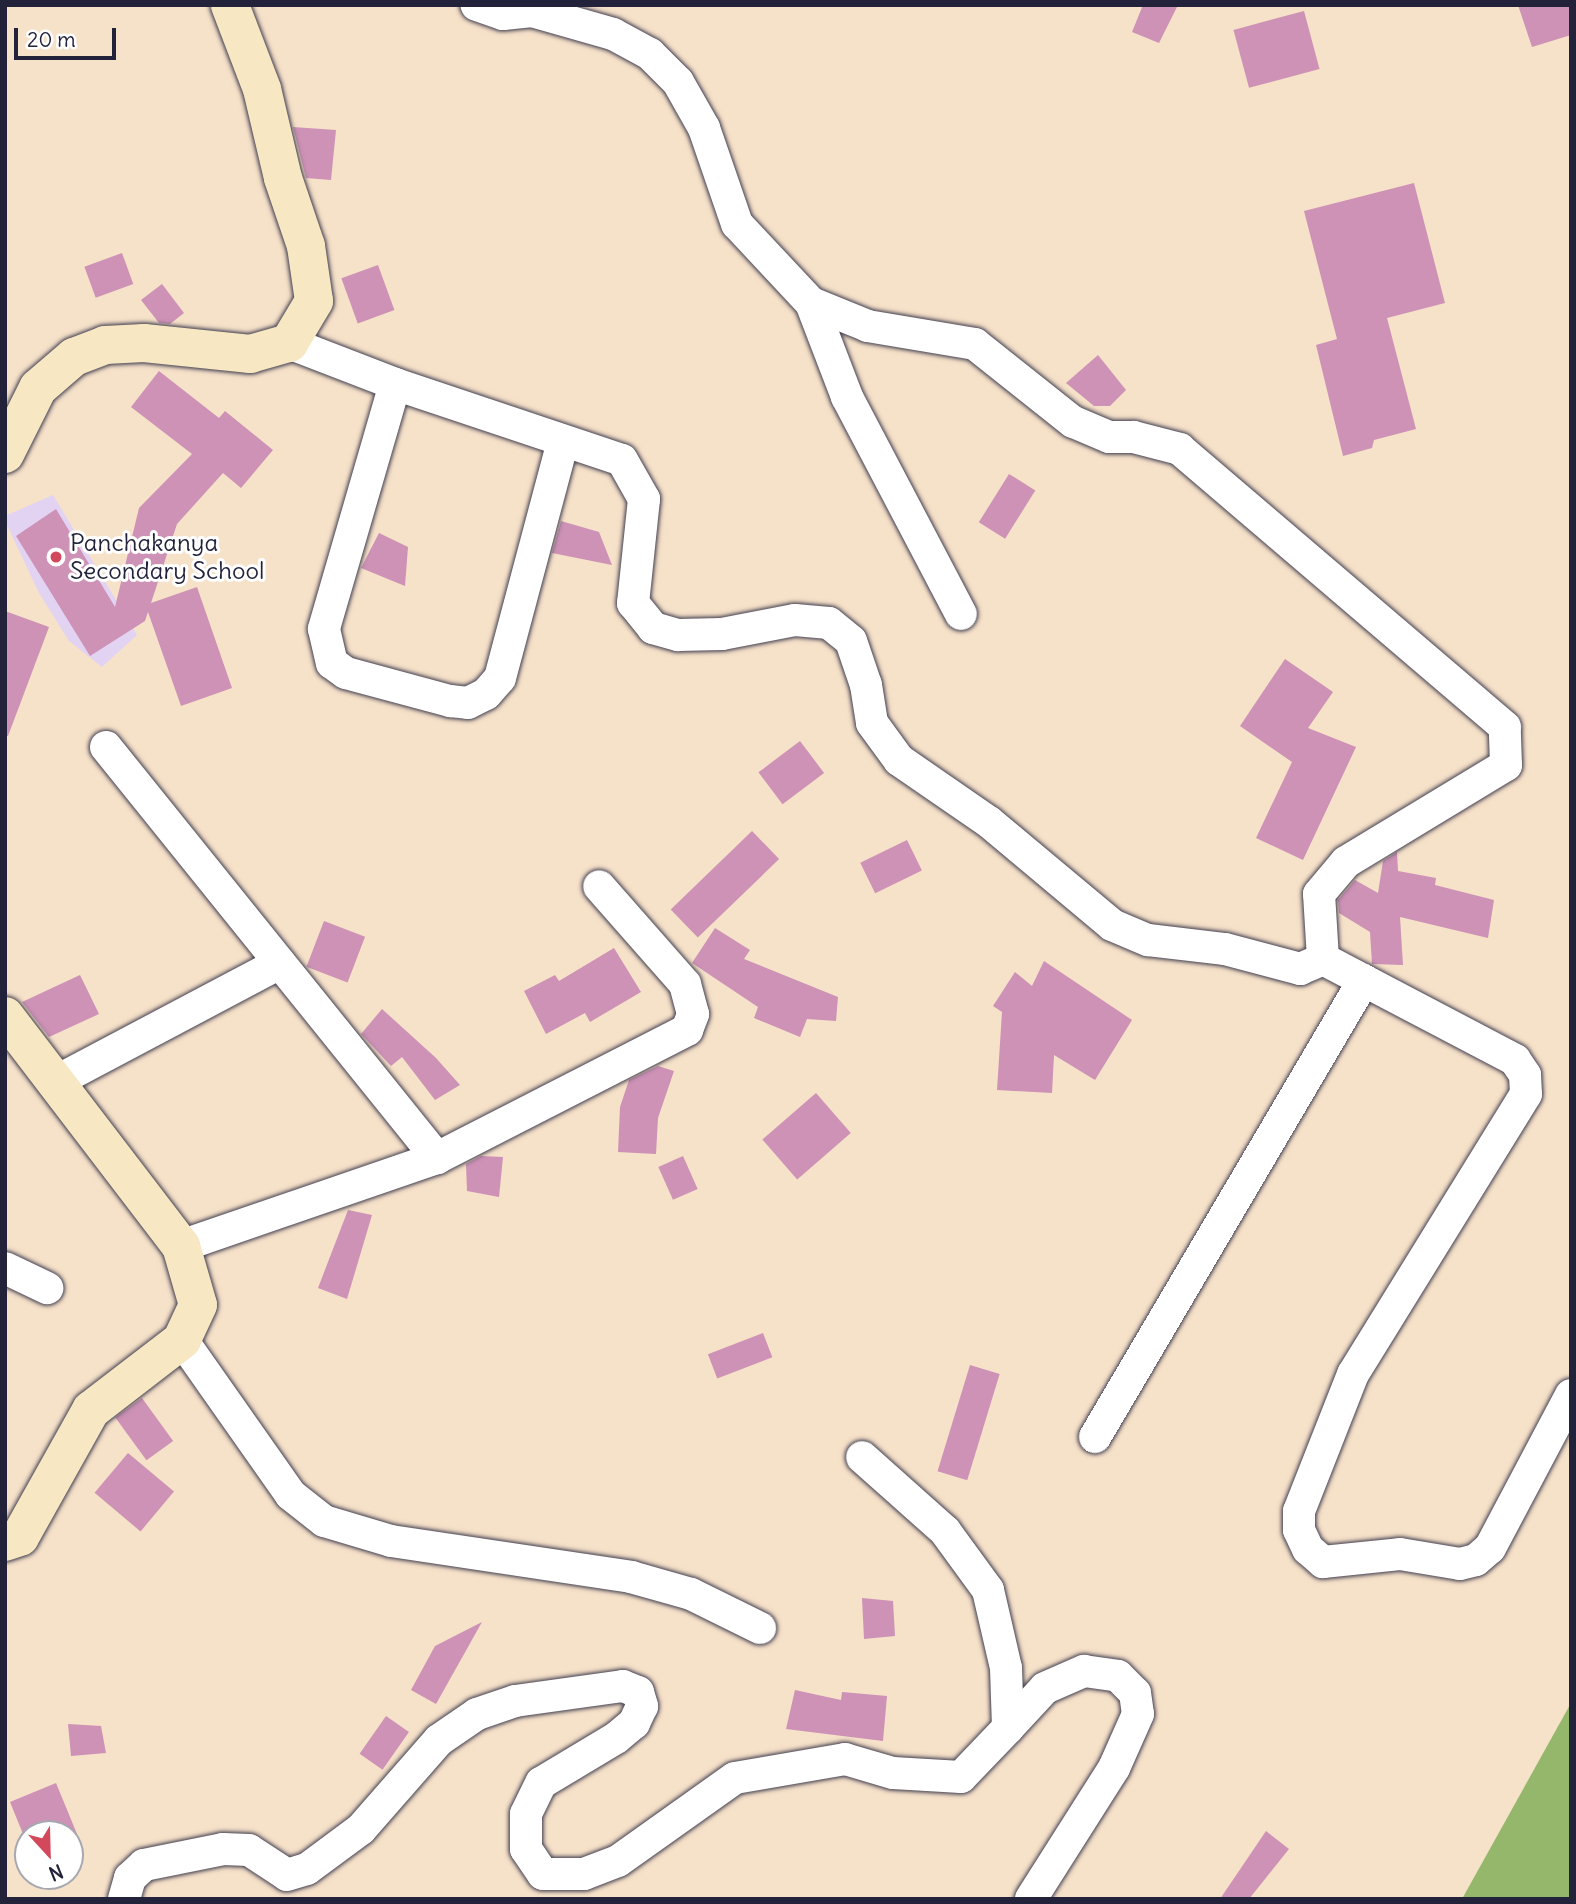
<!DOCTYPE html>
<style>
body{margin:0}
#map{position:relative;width:1576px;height:1904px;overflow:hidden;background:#f6e1c9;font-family:Delius,sans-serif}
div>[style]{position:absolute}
.built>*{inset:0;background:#e3d3f3}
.forest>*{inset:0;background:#94b76b}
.building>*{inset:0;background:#cd92b6;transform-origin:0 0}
.roads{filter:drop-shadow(0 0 2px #423f50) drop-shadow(0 0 2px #423f50)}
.street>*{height:32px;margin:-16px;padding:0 16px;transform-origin:16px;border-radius:16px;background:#fff}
.secondary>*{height:38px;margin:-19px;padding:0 19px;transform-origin:19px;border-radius:19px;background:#f7e8c3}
.dots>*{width:19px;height:19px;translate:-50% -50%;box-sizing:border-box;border:4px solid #fff;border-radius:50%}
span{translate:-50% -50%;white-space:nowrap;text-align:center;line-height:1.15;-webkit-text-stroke:6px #fff;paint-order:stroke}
.poi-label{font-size:24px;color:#22223b}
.left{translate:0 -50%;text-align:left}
.frame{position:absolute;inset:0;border:7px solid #22223b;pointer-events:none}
.north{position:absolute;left:14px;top:1820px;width:70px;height:70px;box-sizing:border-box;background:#fff;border:2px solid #a7a7b1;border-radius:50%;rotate:158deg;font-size:19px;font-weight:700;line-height:28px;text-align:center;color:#22223b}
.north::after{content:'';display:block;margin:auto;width:24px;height:32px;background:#d1495b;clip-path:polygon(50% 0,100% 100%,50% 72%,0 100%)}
.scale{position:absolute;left:14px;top:28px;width:102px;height:32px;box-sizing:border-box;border:4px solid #22223b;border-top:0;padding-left:9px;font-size:21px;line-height:24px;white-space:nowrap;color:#22223b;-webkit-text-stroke:5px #fff;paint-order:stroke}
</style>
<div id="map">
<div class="built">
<i style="clip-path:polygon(53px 495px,137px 635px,102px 667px,69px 641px,39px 593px,5px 521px,5px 516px)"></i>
</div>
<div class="forest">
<i style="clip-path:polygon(1571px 1703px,1571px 1899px,1462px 1899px)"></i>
</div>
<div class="building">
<i style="clip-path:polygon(1143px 5px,1178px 5px,1159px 43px,1132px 32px)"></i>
<i style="clip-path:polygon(1518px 5px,1571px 5px,1571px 35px,1532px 47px)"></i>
<i style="left:1304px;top:11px;width:60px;height:73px;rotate:75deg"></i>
<i style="clip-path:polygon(293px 127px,336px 130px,331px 180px,306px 178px)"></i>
<i style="clip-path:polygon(1414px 183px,1445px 303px,1387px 318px,1416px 429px,1374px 440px,1372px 448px,1343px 456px,1316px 345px,1337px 339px,1304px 211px)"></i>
<i style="left:122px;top:253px;width:33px;height:40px;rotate:70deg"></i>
<i style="left:378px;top:265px;width:48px;height:39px;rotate:70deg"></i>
<i style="clip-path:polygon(162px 284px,184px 313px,170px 324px,159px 323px,141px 300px)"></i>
<i style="clip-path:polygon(1098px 355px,1126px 390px,1110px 406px,1094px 406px,1066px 383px)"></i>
<i style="clip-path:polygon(159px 371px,219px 418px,225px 411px,273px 450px,241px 488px,223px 473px,177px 524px,151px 603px,197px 587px,232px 688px,181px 706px,148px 612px,145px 621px,90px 656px,16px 536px,56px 509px,115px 607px,139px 508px,192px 454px,131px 407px)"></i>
<i style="left:1009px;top:474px;width:31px;height:57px;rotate:32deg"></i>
<i style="clip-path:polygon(561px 521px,599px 532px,612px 565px,552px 553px)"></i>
<i style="clip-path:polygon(379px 533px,408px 547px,405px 586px,361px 568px)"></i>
<i style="clip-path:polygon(5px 611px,49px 627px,8px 736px,5px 736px)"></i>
<i style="clip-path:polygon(1285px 659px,1333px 692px,1308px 728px,1356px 747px,1303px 860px,1256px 838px,1292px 762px,1240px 726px)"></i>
<i style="left:800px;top:741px;width:40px;height:52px;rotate:53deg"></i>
<i style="left:752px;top:831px;width:39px;height:113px;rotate:46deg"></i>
<i style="left:907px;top:840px;width:34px;height:52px;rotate:64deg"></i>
<i style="clip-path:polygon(1397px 852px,1398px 871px,1436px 878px,1435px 885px,1494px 900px,1488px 938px,1400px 917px,1403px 965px,1372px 964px,1370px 932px,1339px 913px,1338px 900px,1355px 880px,1378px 893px,1383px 861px)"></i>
<i style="left:324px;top:921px;width:44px;height:49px;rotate:21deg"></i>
<i style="clip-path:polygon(715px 928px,750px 950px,744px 959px,838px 997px,836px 1021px,807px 1019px,800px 1037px,754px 1018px,758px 1007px,692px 963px)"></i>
<i style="clip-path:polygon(614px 948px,641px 992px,590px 1022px,585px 1013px,546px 1034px,524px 991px,555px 975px,559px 981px)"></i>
<i style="clip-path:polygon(1044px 961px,1132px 1020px,1095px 1080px,1054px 1055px,1052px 1093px,997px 1090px,1002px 1012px,993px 1006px,1015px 972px,1032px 986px)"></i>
<i style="clip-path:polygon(80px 975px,99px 1014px,49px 1037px,22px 1002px)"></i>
<i style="clip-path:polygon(382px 1009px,436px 1058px,460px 1085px,435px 1100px,402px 1057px,391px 1066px,361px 1034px)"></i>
<i style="clip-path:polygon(658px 1066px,674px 1071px,658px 1118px,656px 1154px,618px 1152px,620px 1107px,629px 1080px)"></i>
<i style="left:816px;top:1093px;width:53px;height:71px;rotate:49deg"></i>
<i style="clip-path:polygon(481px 1156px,503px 1157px,499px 1197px,467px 1191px,466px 1164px)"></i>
<i style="left:683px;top:1156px;width:36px;height:27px;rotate:66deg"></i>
<i style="clip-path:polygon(348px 1210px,372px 1215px,347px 1299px,318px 1288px)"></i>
<i style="left:763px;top:1333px;width:26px;height:59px;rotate:69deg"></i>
<i style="left:970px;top:1365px;width:31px;height:111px;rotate:17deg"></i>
<i style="left:142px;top:1398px;width:53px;height:33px;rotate:54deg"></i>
<i style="left:128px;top:1453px;width:60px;height:52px;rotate:40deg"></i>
<i style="clip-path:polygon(862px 1598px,893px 1601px,895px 1636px,864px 1639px)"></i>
<i style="clip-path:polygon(482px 1622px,436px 1704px,411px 1690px,435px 1646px)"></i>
<i style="clip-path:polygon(795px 1690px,841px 1700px,842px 1692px,887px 1696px,883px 1741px,786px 1729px)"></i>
<i style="left:386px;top:1716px;width:28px;height:46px;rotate:35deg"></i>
<i style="clip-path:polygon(68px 1724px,101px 1726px,106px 1753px,71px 1756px)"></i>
<i style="clip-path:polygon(56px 1783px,77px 1834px,23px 1834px,10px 1802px)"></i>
<i style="clip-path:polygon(1266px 1831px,1289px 1849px,1249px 1899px,1220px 1899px)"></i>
</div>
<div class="roads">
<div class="street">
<i style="left:811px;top:303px;width:101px;rotate:69deg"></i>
<i style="left:847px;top:397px;width:245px;rotate:62.3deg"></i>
<i style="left:289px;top:343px;width:114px;rotate:21.1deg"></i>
<i style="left:395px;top:384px;width:239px;rotate:18.5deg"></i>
<i style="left:622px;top:460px;width:45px;rotate:60.6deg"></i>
<i style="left:644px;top:499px;width:105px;rotate:96deg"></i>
<i style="left:633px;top:603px;width:32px;rotate:51deg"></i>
<i style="left:653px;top:628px;width:26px;rotate:16deg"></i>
<i style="left:678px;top:635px;width:44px;rotate:-1.3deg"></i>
<i style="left:722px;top:634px;width:74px;rotate:-10.9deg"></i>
<i style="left:795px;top:620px;width:34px;rotate:5deg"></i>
<i style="left:829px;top:623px;width:28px;rotate:39deg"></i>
<i style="left:851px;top:641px;width:46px;rotate:71.2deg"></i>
<i style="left:866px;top:685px;width:38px;rotate:81deg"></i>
<i style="left:872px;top:723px;width:46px;rotate:53.9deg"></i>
<i style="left:899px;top:760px;width:109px;rotate:34.6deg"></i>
<i style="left:989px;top:822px;width:160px;rotate:39.9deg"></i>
<i style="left:1112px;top:925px;width:39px;rotate:23deg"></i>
<i style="left:1148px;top:940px;width:78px;rotate:6.7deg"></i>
<i style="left:1225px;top:949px;width:78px;rotate:14.9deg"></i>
<i style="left:1300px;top:969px;width:25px;rotate:-23deg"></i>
<i style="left:1323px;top:959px;width:65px;rotate:-93.5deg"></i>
<i style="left:1319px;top:894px;width:42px;rotate:-49.8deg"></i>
<i style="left:1346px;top:862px;width:187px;rotate:-31.2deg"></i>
<i style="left:1506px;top:765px;width:38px;rotate:-92deg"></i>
<i style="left:1505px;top:727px;width:428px;rotate:-139.5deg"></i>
<i style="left:1180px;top:449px;width:48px;rotate:-165.4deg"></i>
<i style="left:1134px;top:437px;width:25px;rotate:180deg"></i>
<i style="left:1109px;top:437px;width:39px;rotate:-157deg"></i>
<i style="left:1073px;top:422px;width:125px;rotate:-141.5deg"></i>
<i style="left:975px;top:344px;width:109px;rotate:-170.5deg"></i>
<i style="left:868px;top:326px;width:61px;rotate:-158deg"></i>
<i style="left:811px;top:303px;width:108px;rotate:-133.1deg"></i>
<i style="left:737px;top:224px;width:102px;rotate:-109deg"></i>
<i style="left:704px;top:128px;width:53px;rotate:-119.5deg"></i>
<i style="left:678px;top:82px;width:40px;rotate:-135deg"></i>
<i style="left:650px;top:54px;width:42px;rotate:-151.6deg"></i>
<i style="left:613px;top:34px;width:84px;rotate:-164.1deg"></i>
<i style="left:532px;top:11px;width:29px;rotate:174deg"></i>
<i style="left:503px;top:14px;width:28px;rotate:-161deg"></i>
<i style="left:395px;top:384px;width:255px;rotate:106.2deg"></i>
<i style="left:324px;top:629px;width:35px;rotate:77deg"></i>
<i style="left:332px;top:663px;width:17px;rotate:36deg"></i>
<i style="left:346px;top:673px;width:108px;rotate:15.1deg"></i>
<i style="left:450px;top:701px;width:18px;rotate:6deg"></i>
<i style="left:468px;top:703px;width:20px;rotate:-27deg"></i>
<i style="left:486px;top:694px;width:21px;rotate:-49deg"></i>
<i style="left:500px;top:678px;width:244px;rotate:-75.1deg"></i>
<i style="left:106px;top:747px;width:528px;rotate:51.15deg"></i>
<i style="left:1323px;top:959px;width:217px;rotate:27.7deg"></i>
<i style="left:1515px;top:1060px;width:18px;rotate:56deg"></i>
<i style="left:1525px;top:1075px;width:19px;rotate:87deg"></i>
<i style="left:1526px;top:1094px;width:329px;rotate:121.7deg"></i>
<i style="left:1353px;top:1374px;width:147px;rotate:111.5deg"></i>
<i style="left:1299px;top:1511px;width:19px;rotate:90deg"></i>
<i style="left:1299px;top:1530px;width:21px;rotate:65deg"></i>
<i style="left:1308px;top:1549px;width:20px;rotate:41deg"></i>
<i style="left:1323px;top:1562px;width:77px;rotate:-5.9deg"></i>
<i style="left:1400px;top:1554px;width:61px;rotate:9.5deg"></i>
<i style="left:1460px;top:1564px;width:16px;rotate:-14deg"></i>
<i style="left:1476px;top:1560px;width:18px;rotate:-41deg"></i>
<i style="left:1490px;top:1548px;width:173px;rotate:-62.1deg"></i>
<i style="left:57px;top:1081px;width:252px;rotate:-27.9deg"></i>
<i style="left:181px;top:1246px;width:271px;rotate:-19deg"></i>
<i style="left:437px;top:1158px;width:281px;rotate:-27.1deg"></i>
<i style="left:687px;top:1030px;width:17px;rotate:-69deg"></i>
<i style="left:693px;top:1014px;width:31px;rotate:-105deg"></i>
<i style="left:685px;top:984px;width:130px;rotate:-131.3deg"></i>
<i style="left:5px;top:1268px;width:47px;rotate:25.5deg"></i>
<i style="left:182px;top:1340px;width:189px;rotate:54.9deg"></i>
<i style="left:291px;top:1495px;width:42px;rotate:38.2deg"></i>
<i style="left:324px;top:1521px;width:70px;rotate:16.6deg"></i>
<i style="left:391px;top:1541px;width:243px;rotate:8.5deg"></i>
<i style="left:631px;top:1577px;width:62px;rotate:15.8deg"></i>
<i style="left:691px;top:1594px;width:77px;rotate:26.2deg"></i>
<i style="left:1095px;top:1437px;width:530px;rotate:-59.52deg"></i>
<i style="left:1008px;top:1728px;width:54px;rotate:-47.2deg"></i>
<i style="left:1045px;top:1688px;width:43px;rotate:-23.6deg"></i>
<i style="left:1084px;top:1671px;width:34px;rotate:8deg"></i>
<i style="left:1118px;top:1676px;width:24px;rotate:45deg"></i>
<i style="left:1135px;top:1693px;width:21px;rotate:82deg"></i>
<i style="left:1138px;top:1714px;width:59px;rotate:114deg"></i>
<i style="left:1114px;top:1768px;width:155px;rotate:122.4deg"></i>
<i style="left:124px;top:1899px;width:22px;rotate:-74deg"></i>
<i style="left:130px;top:1878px;width:19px;rotate:-43deg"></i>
<i style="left:144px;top:1865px;width:81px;rotate:-11.4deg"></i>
<i style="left:223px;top:1849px;width:26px;rotate:2deg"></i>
<i style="left:249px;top:1850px;width:45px;rotate:33.3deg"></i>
<i style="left:287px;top:1875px;width:21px;rotate:-17deg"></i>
<i style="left:307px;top:1869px;width:67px;rotate:-36.5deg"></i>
<i style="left:361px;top:1829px;width:118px;rotate:-48.8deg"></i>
<i style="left:439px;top:1740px;width:46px;rotate:-34.4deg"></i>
<i style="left:477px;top:1714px;width:40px;rotate:-18.9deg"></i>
<i style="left:515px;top:1701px;width:109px;rotate:-7.9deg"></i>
<i style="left:623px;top:1686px;width:16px;rotate:22deg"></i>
<i style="left:638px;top:1692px;width:15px;rotate:74deg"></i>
<i style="left:642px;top:1706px;width:19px;rotate:115deg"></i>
<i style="left:634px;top:1723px;width:23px;rotate:140deg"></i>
<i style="left:616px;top:1738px;width:87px;rotate:149deg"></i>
<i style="left:541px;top:1783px;width:34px;rotate:116deg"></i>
<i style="left:526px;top:1814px;width:35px;rotate:90deg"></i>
<i style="left:526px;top:1849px;width:30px;rotate:56deg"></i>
<i style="left:543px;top:1874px;width:41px"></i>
<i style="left:584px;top:1874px;width:36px;rotate:-21deg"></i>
<i style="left:618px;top:1861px;width:143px;rotate:-35.4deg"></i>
<i style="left:735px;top:1778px;width:112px;rotate:-9.8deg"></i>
<i style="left:845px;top:1759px;width:50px;rotate:16.3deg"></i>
<i style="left:893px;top:1773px;width:68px;rotate:3.4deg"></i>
<i style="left:961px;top:1777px;width:68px;rotate:-46.2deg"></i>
<i style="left:1008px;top:1728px;width:60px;rotate:-91.9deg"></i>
<i style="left:1006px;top:1668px;width:80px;rotate:-103deg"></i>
<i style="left:988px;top:1590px;width:73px;rotate:-126.1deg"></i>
<i style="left:945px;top:1531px;width:111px;rotate:-138.3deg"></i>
</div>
<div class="secondary">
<i style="left:5px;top:454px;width:74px;rotate:-63.4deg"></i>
<i style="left:38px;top:388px;width:48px;rotate:-40.7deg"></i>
<i style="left:74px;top:357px;width:33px;rotate:-21deg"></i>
<i style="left:105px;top:345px;width:39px;rotate:-3deg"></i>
<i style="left:144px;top:343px;width:107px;rotate:5.9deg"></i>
<i style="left:250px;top:354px;width:41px;rotate:-15.8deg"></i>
<i style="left:289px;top:343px;width:49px;rotate:-59.2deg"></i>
<i style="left:314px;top:301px;width:56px;rotate:-98.3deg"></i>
<i style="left:306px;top:246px;width:72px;rotate:-108.7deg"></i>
<i style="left:283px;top:178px;width:91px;rotate:-103.3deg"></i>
<i style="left:262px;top:89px;width:90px;rotate:-110.9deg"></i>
<i style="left:5px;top:1016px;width:290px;rotate:52.6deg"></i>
<i style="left:181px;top:1246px;width:61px;rotate:73.9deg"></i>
<i style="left:198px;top:1305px;width:38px;rotate:115deg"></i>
<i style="left:182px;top:1340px;width:115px;rotate:142.4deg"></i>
<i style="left:91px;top:1410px;width:145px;rotate:119.2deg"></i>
<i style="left:20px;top:1537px;width:16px;rotate:162deg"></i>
</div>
</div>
<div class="dots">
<i style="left:56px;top:557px;background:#d1495b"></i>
</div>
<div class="poi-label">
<span class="left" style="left:70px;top:557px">Panchakanya<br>Secondary School</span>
</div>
<div class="frame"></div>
<div class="north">N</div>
<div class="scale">20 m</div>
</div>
